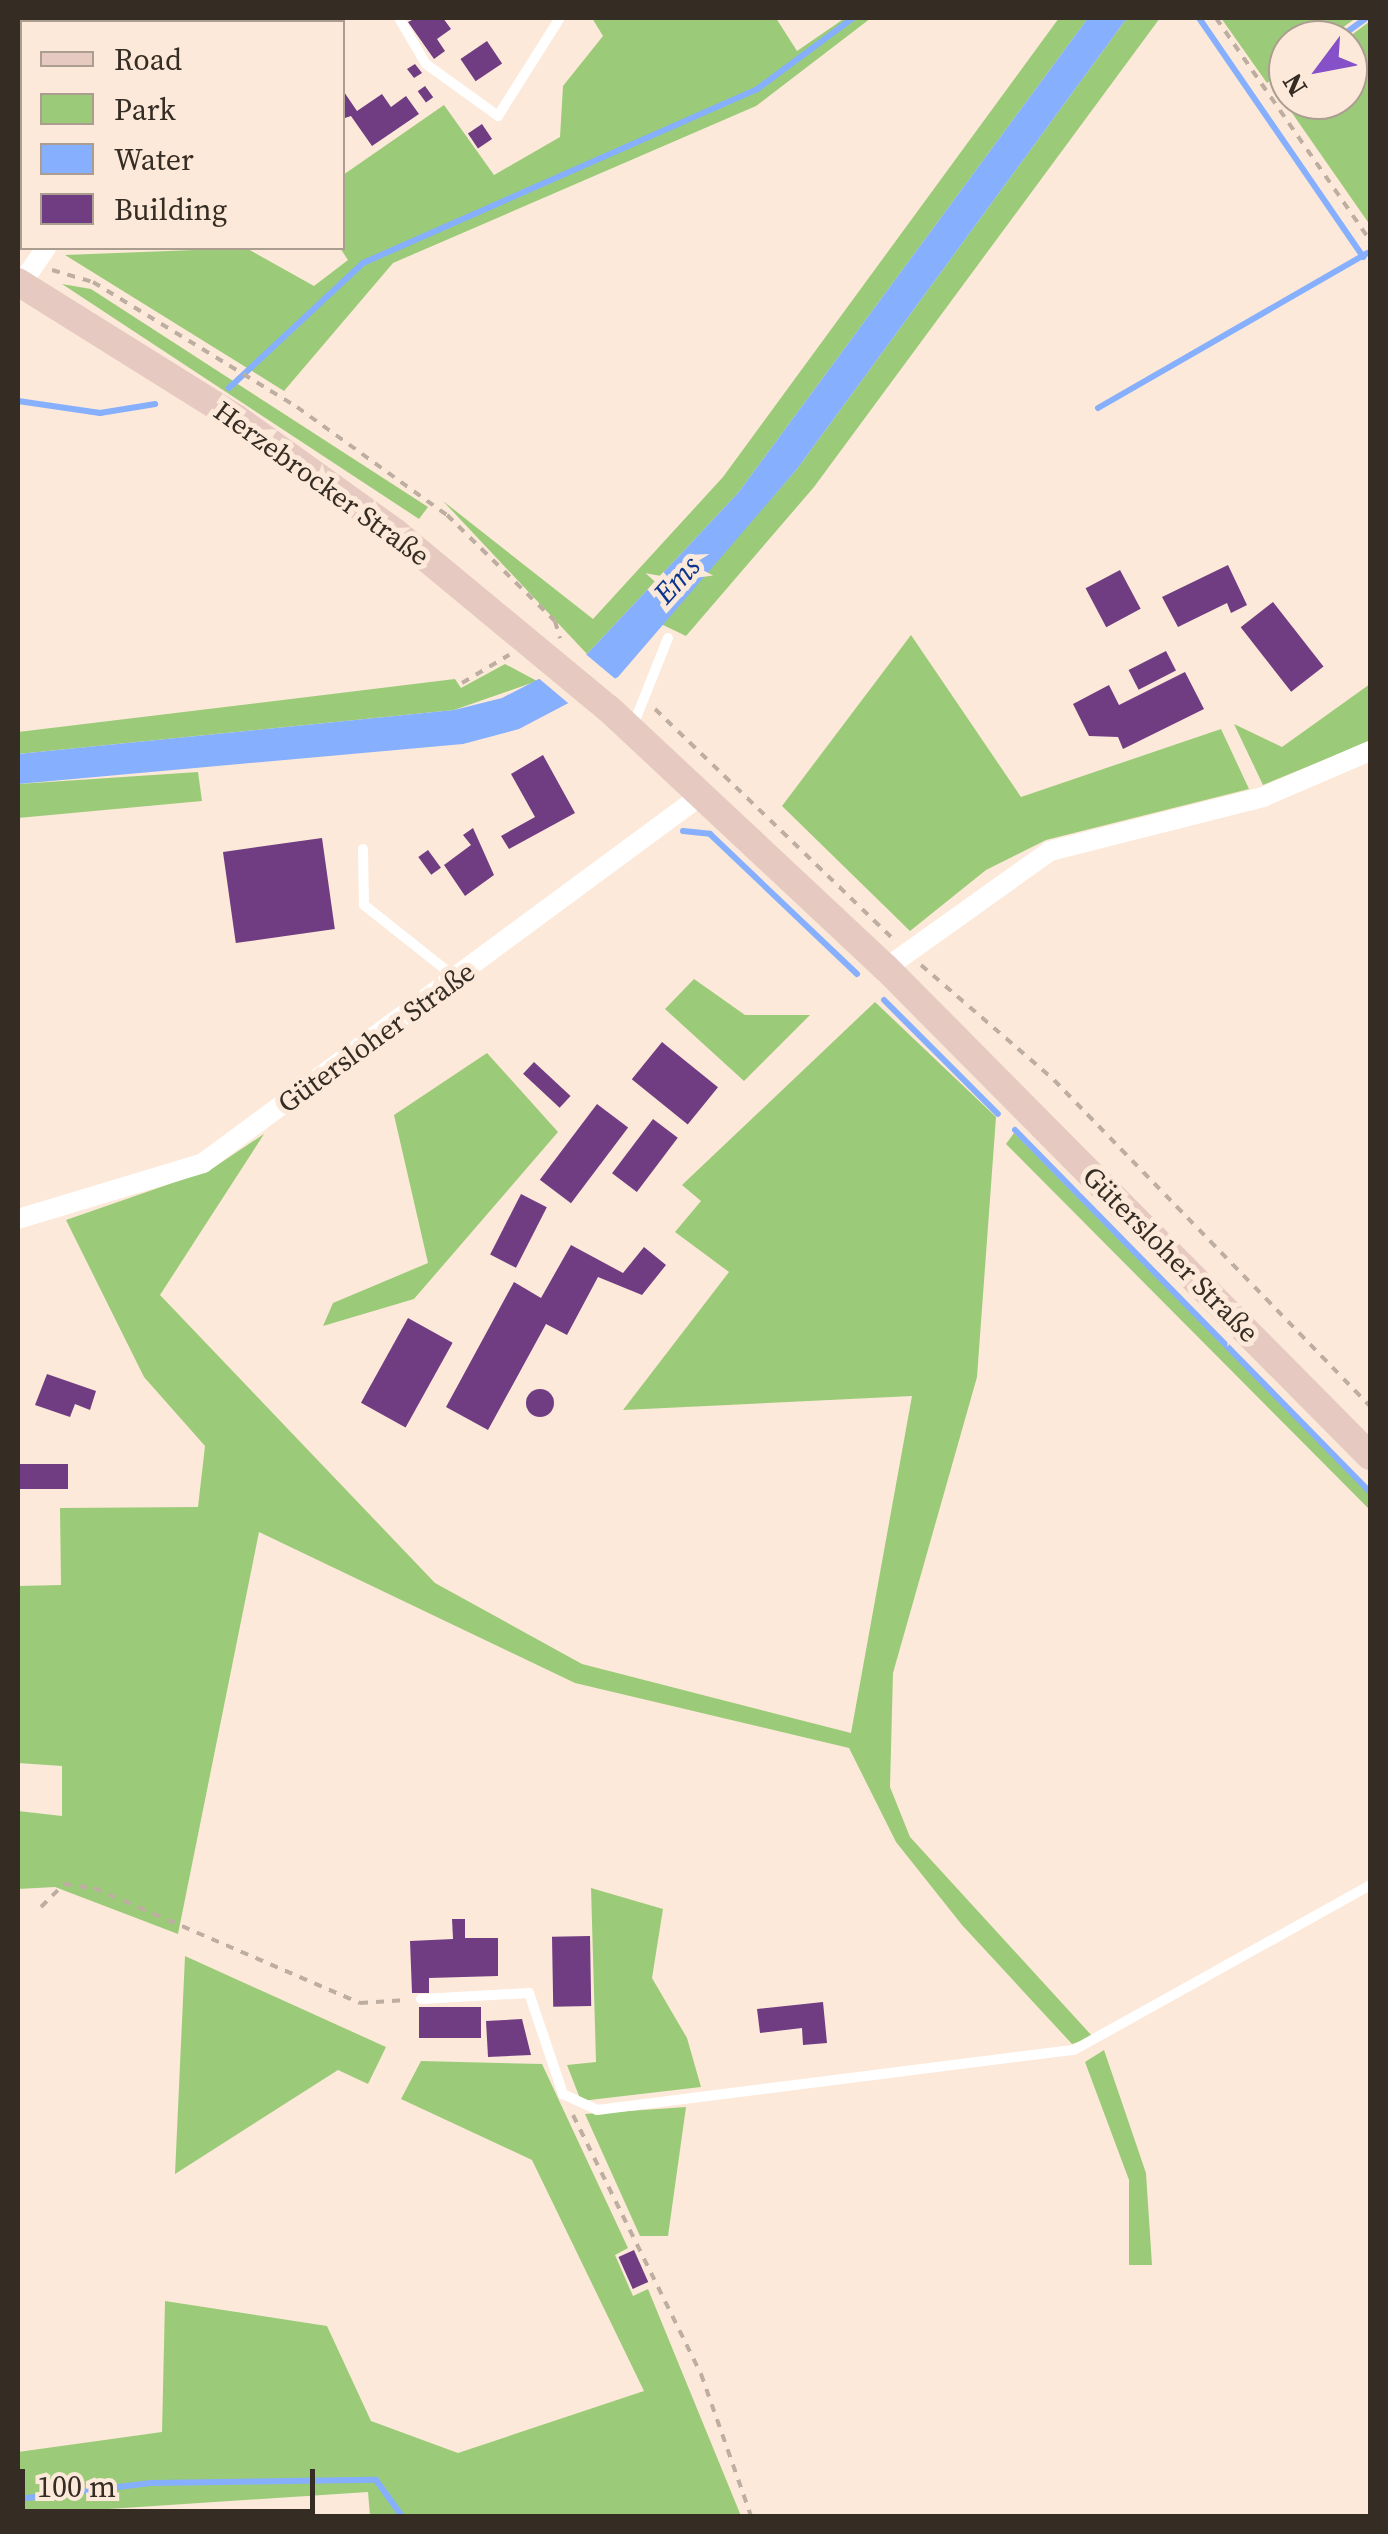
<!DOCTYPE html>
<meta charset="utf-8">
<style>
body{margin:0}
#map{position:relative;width:1388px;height:2534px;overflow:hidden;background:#fce9d9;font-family:"Source Serif 4",serif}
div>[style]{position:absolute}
.green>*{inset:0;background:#9bcb79}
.water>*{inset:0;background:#86affd}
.pier>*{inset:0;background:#fce9d9}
.stream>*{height:6px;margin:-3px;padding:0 3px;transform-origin:3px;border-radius:3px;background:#86affd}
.building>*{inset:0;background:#703d83;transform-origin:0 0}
.round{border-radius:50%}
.path>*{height:4px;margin-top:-2px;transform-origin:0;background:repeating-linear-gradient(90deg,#beaea1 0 8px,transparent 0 16px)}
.lane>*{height:10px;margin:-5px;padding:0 5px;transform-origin:5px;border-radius:5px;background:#fff}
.street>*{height:20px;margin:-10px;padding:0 10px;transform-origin:10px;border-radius:10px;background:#fff}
.secondary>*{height:28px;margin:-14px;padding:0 14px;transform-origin:14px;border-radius:14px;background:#e6cac2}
span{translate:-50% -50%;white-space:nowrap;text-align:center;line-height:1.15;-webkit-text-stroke:10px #fce9d9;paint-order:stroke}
.street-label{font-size:28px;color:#352c24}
.water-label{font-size:30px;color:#0c368d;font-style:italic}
.frame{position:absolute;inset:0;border:20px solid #352c24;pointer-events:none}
.legend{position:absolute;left:20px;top:20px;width:325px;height:230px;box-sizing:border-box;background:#fce9d9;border:2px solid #ac9d91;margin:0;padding:12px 18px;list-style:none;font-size:30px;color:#352c24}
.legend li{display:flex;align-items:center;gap:20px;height:50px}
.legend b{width:50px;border:2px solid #ac9d91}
.north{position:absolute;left:1268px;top:20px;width:100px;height:100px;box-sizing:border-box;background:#fce9d9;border:2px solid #ac9d91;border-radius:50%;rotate:238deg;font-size:28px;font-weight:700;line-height:40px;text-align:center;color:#352c24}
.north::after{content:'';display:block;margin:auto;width:35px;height:45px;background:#8550c8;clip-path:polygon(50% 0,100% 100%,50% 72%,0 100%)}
.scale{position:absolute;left:20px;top:2469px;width:295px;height:45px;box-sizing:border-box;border:5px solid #352c24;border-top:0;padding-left:12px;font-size:30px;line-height:35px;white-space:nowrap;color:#352c24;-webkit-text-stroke:8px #fce9d9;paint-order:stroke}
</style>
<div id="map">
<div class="green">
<i style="clip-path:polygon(18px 18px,287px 18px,22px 22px,22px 239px)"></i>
<i style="clip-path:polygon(592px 18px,776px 18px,797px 51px,845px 18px,871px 18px,756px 106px,393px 263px,284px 391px,65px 255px,246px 248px,314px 286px,348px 260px,340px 248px,343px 175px,444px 105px,494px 175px,560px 137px,563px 86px,603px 36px)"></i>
<i style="clip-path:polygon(1059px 18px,1088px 18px,738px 493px,587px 654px,443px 501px,593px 619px,723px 477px)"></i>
<i style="clip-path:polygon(1127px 18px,1160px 18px,814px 487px,686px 636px,661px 624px,797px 469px)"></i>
<i style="clip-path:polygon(1221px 18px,1356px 18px,1325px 40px,1288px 40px,1288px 67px,1267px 83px)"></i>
<i style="clip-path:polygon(1370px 21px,1370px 225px,1276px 90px,1288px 81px,1288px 100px,1348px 100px,1345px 40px)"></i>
<i style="clip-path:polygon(62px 284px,91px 289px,428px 507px,419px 519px)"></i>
<i style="clip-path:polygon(911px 635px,1021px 797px,1221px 729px,1249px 789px,1046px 840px,986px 870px,910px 931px,782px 806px)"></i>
<i style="clip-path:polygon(505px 664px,537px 681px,454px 710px,18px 754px,18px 732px,455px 679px,461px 688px)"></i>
<i style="clip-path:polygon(1370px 684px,1370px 741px,1263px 785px,1234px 724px,1282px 747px)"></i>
<i style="clip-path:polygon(198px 772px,202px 801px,18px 818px,18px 784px)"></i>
<i style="clip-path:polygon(694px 979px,745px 1015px,810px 1015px,744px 1081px,665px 1009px)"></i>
<i style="clip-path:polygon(875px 1002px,996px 1117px,977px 1377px,893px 1673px,890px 1787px,910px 1837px,1093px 2037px,1072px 2044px,962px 1925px,896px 1842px,849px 1748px,575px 1683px,259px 1532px,178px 1934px,55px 1887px,18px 1889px,18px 1811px,62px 1816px,62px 1766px,18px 1763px,18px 1586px,61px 1585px,60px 1508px,198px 1507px,205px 1446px,144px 1377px,66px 1220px,210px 1170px,264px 1134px,160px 1295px,435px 1583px,582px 1664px,851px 1733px,912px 1396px,623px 1410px,729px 1272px,675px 1232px,701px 1201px,682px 1185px)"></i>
<i style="clip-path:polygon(487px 1053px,558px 1132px,414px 1299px,323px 1326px,333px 1303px,428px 1263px,394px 1115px)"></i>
<i style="clip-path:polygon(1014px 1133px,1370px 1495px,1370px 1510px,1006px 1144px)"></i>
<i style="clip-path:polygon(591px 1888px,663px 1909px,652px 1978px,687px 2038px,701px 2087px,581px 2101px,567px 2065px,596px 2062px)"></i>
<i style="clip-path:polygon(185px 1956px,386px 2047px,368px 2084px,338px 2070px,175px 2174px)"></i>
<i style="clip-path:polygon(1104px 2050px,1146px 2173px,1152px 2265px,1129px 2265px,1129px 2180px,1085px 2062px)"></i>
<i style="clip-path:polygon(421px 2061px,542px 2064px,628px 2248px,615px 2255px,633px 2296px,648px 2289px,741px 2516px,370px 2516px,368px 2492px,18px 2515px,18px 2452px,162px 2432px,165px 2301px,327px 2326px,371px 2421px,458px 2453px,644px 2391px,532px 2160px,401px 2099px)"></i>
<i style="clip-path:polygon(686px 2107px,668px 2236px,640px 2236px,585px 2114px)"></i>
</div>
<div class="water">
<i style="clip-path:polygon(1088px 18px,1127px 18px,797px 469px,618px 677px,519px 729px,463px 744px,18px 784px,18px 754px,454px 710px,502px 698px,587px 654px,738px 493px)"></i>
</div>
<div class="pier">
<i style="clip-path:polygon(582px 651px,619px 682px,574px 708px,536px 676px)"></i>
</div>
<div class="stream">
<i style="left:1199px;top:18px;width:290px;rotate:55.5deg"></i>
<i style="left:1336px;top:40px;width:37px;rotate:-36deg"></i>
<i style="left:1275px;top:84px;width:16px;rotate:-35deg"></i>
<i style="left:229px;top:388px;width:183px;rotate:-43deg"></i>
<i style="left:363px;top:263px;width:429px;rotate:-23.8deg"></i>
<i style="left:756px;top:90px;width:121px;rotate:-36.6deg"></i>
<i style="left:18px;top:401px;width:83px;rotate:8.3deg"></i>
<i style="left:100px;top:413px;width:56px;rotate:-9.3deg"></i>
<i style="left:1098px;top:408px;width:311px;rotate:-29.9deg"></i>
<i style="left:683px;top:831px;width:27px;rotate:6deg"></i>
<i style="left:710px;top:834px;width:203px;rotate:43.6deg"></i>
<i style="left:884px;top:1000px;width:161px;rotate:45deg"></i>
<i style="left:1015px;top:1130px;width:507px;rotate:45.56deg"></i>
<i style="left:18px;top:2499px;width:134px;rotate:-6.9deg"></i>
<i style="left:151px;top:2483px;width:225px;rotate:-0.8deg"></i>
<i style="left:376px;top:2480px;width:44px;rotate:54.2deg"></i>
</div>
<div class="building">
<i style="clip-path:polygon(416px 18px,443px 18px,451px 29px,437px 39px,445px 51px,434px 59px,408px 22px)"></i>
<i style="left:487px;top:41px;width:27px;height:32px;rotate:56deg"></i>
<i style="clip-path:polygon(415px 64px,422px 73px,414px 78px,407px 69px)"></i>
<i style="left:425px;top:86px;width:14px;height:9px;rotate:54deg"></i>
<i style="clip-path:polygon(342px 89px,357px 111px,382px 94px,391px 107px,406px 96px,419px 114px,372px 146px,351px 116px,342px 119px)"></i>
<i style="left:482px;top:124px;width:18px;height:17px;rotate:56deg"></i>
<i style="clip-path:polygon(1228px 565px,1247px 605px,1231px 613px,1227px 603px,1178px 627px,1162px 597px)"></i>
<i style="left:1120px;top:570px;width:44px;height:39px;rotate:62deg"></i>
<i style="left:1273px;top:602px;width:82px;height:41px;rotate:52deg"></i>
<i style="left:1166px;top:651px;width:22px;height:42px;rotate:63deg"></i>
<i style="clip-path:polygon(1185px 672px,1204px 709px,1123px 749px,1118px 737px,1089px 736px,1073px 704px,1109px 685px,1119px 705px)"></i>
<i style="clip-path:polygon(543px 755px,575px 813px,509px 849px,501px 836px,535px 817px,511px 774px)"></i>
<i style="clip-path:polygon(473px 828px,494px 875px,465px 896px,444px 865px,471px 845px,463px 835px)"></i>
<i style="left:322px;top:838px;width:92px;height:100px;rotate:82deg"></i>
<i style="left:428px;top:850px;width:22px;height:12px;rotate:54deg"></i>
<i style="left:662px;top:1042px;width:72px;height:48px;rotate:39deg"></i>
<i style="left:534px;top:1062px;width:50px;height:16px;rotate:43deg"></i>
<i style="left:597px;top:1104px;width:39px;height:95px;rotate:37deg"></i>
<i style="left:653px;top:1119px;width:31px;height:68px;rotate:37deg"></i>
<i style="left:521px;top:1194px;width:29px;height:68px;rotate:27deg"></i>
<i style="clip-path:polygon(571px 1245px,623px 1273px,644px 1247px,666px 1265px,642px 1295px,598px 1277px,567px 1335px,546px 1324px,488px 1430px,446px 1407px,514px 1282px,541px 1298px)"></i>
<i style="left:408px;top:1318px;width:51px;height:97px;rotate:29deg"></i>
<i style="clip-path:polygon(47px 1374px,96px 1391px,90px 1410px,75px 1404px,70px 1417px,35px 1405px)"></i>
<i class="round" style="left:526px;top:1389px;width:28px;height:28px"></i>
<i style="left:18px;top:1464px;width:50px;height:25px"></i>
<i style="clip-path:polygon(452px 1919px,465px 1919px,465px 1938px,498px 1938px,498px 1976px,429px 1978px,429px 1993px,412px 1993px,410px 1941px,453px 1939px)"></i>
<i style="left:590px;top:1936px;width:70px;height:38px;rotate:89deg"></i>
<i style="clip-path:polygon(823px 2002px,827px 2043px,803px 2045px,802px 2028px,760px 2033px,757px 2009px)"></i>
<i style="left:481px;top:2007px;width:31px;height:62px;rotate:90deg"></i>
<i style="clip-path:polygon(522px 2019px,531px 2055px,488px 2057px,486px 2021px)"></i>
<i style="left:634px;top:2250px;width:35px;height:17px;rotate:66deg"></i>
</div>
<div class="path">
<i style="left:1216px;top:18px;width:270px;rotate:55.3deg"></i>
<i style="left:52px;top:270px;width:43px;rotate:16.3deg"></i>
<i style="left:93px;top:282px;width:239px;rotate:31.5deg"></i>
<i style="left:297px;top:407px;width:185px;rotate:35.8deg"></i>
<i style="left:447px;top:515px;width:151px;rotate:44.5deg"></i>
<i style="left:555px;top:621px;width:18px;rotate:74deg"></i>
<i style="left:462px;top:683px;width:55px;rotate:-30.8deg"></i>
<i style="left:655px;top:709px;width:330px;rotate:44deg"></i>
<i style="left:921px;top:965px;width:176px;rotate:40.8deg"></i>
<i style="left:1054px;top:1080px;width:454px;rotate:45.9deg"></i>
<i style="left:41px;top:1907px;width:33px;rotate:-45deg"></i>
<i style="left:64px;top:1884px;width:30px;rotate:8deg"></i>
<i style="left:94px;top:1888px;width:290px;rotate:23.4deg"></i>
<i style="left:360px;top:2003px;width:47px;rotate:-3.7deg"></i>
<i style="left:573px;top:2115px;width:289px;rotate:63.7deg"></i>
<i style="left:701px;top:2374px;width:151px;rotate:70.6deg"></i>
</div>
<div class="lane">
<i style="left:399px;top:18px;width:53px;rotate:59.6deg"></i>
<i style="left:426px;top:64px;width:89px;rotate:35.8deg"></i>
<i style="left:498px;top:116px;width:116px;rotate:-57.7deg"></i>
<i style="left:59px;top:22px;width:14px;rotate:-17deg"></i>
<i style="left:18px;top:38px;width:4px;rotate:-27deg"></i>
<i style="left:632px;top:728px;width:97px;rotate:-68.2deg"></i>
<i style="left:363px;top:849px;width:56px;rotate:89deg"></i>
<i style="left:364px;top:905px;width:117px;rotate:38.4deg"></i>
<i style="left:421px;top:1999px;width:108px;rotate:-3.2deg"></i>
<i style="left:529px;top:1993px;width:107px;rotate:71.4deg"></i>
<i style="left:563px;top:2094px;width:38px;rotate:25deg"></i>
<i style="left:597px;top:2110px;width:481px;rotate:-7.2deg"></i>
<i style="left:1074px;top:2050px;width:339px;rotate:-29.1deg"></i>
</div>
<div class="street">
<i style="left:295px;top:22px;width:6px;rotate:-39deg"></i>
<i style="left:21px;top:284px;width:44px;rotate:-55.2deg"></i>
<i style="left:886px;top:968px;width:201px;rotate:-35.5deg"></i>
<i style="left:1050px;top:851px;width:220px;rotate:-14.2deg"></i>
<i style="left:1263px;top:797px;width:116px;rotate:-23.3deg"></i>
<i style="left:18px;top:1219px;width:193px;rotate:-16.8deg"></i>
<i style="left:203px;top:1163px;width:621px;rotate:-36.43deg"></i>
</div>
<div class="secondary">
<i style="left:18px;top:282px;width:257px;rotate:32deg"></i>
<i style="left:236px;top:418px;width:197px;rotate:35.7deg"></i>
<i style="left:396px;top:533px;width:276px;rotate:39.6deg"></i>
<i style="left:609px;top:709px;width:379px;rotate:43.1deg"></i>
<i style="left:886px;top:968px;width:687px;rotate:45.24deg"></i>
</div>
<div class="street-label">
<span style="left:322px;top:483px;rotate:36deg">Herzebrocker Straße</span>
<span style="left:376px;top:1037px;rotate:-36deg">Gütersloher Straße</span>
<span style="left:1171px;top:1254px;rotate:45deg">Gütersloher Straße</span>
</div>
<div class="water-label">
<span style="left:677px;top:580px;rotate:-48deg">Ems</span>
</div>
<div class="frame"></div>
<ul class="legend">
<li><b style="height:12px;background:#e6cac2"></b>Road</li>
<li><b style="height:28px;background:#9bcb79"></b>Park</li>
<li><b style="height:28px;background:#86affd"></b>Water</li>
<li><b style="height:28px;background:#703d83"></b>Building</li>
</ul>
<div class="north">N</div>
<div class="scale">100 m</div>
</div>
